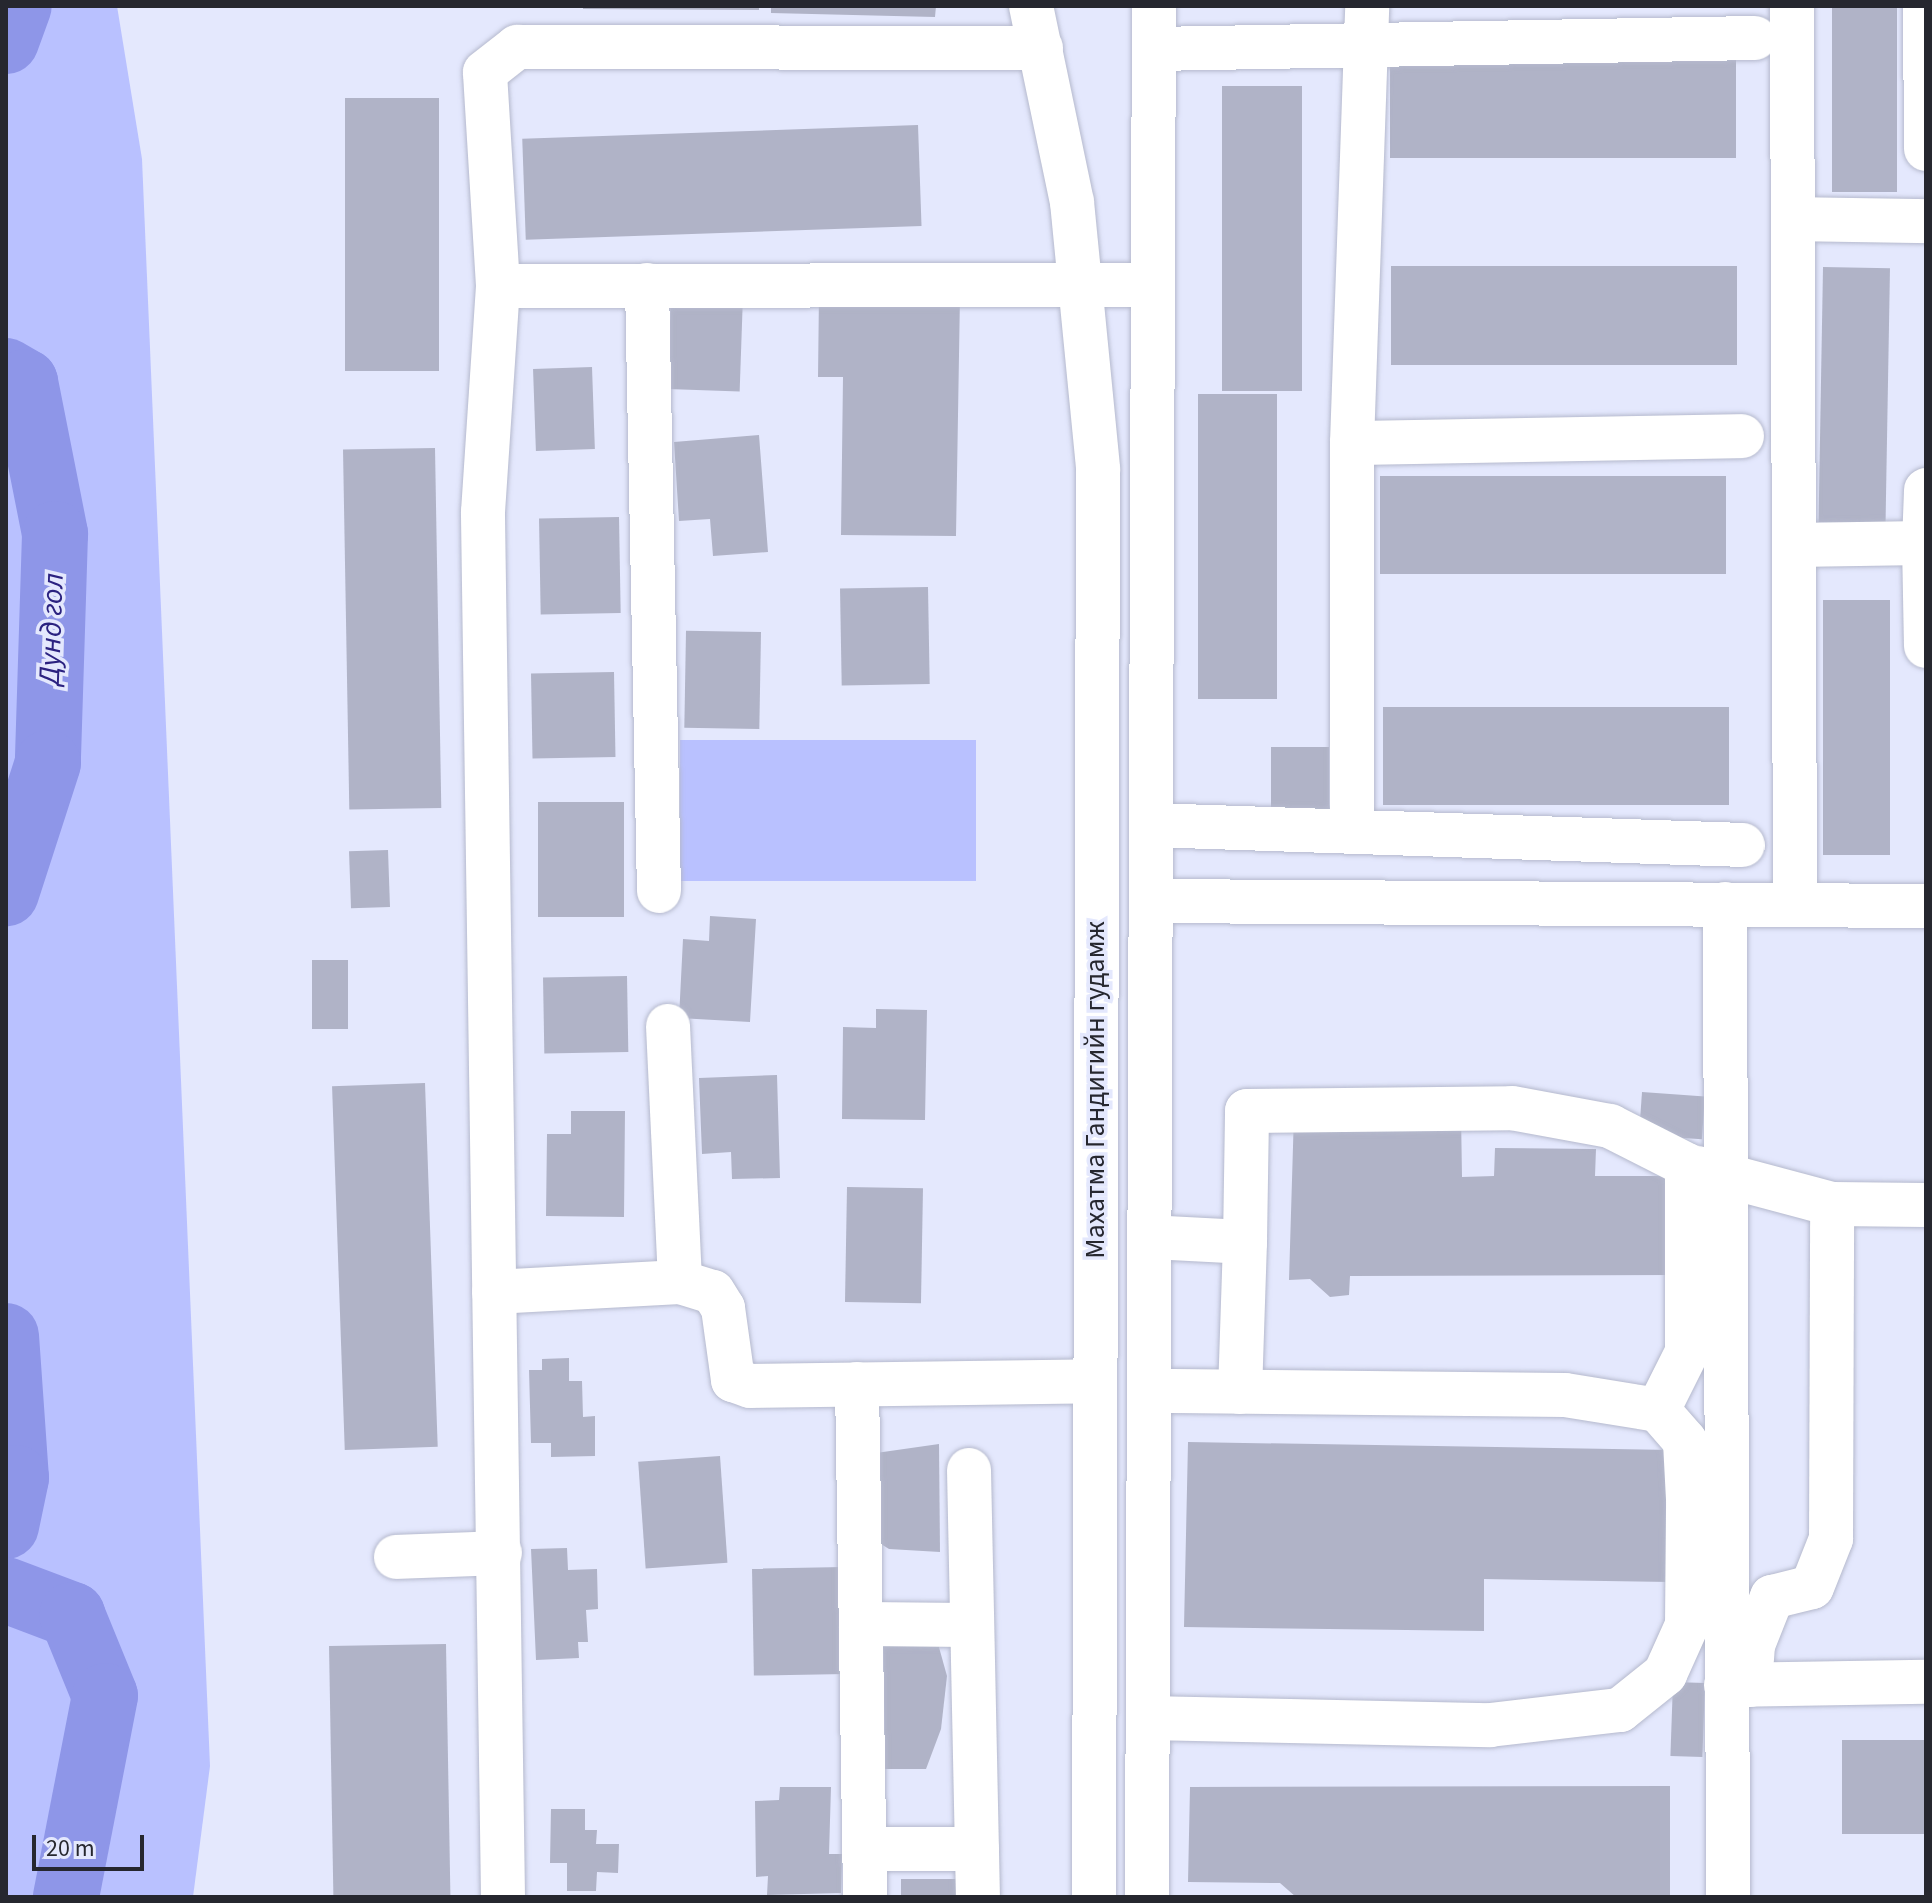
<!DOCTYPE html>
<meta charset="utf-8">
<style>
body{margin:0}
#map{position:relative;width:1932px;height:1903px;overflow:hidden;background:#e4e8fd;font-family:"Source Sans 3",sans-serif}
div>[style]{position:absolute}
.green>*{inset:0;background:#b9c1ff;transform-origin:0 0}
.river>*{height:66px;margin:-33px;padding:0 33px;transform-origin:33px;border-radius:33px;background:#8e96e8}
.building>*{inset:0;background:#b0b3c7;transform-origin:0 0}
.roads{filter:drop-shadow(0 0 2px #b5b9cd) drop-shadow(0 0 2px #b5b9cd)}
.minor>*{height:44px;margin:-22px;padding:0 22px;transform-origin:22px;border-radius:22px;background:#fff}
.major>*{height:44px;margin:-22px;padding:0 22px;transform-origin:22px;border-radius:22px;background:#fff}
span{translate:-50% -50%;white-space:nowrap;text-align:center;line-height:1.15;-webkit-text-stroke:7px #e4e8fd;paint-order:stroke}
.street-label{font-size:28px;color:#26272f}
.water-label{font-size:30px;color:#2b2280;font-style:italic}
.frame{position:absolute;inset:0;border:8px solid #26272f;pointer-events:none}
.scale{position:absolute;left:32px;top:1835px;width:112px;height:36px;box-sizing:border-box;border:4px solid #26272f;border-top:0;padding-left:10px;font-size:24px;line-height:28px;white-space:nowrap;color:#26272f;-webkit-text-stroke:6px #e4e8fd;paint-order:stroke}
</style>
<div id="map">
<div class="green">
<i style="clip-path:polygon(6px 6px,117px 6px,142px 159px,210px 1766px,193px 1897px,6px 1897px)"></i>
<i style="left:976px;top:740px;width:141px;height:296px;rotate:90deg"></i>
</div>
<div class="river">
<i style="left:6px;top:41px;width:37px;rotate:-70deg"></i>
<i style="left:6px;top:371px;width:22px;rotate:30deg"></i>
<i style="left:25px;top:382px;width:155px;rotate:78.8deg"></i>
<i style="left:55px;top:534px;width:229px;rotate:91.8deg"></i>
<i style="left:48px;top:763px;width:137px;rotate:107.9deg"></i>
<i style="left:6px;top:1336px;width:142px;rotate:86deg"></i>
<i style="left:16px;top:1478px;width:49px;rotate:101.8deg"></i>
<i style="left:6px;top:1590px;width:71px;rotate:20.7deg"></i>
<i style="left:72px;top:1615px;width:87px;rotate:67.8deg"></i>
<i style="left:105px;top:1696px;width:205px;rotate:101deg"></i>
</div>
<div class="building">
<i style="clip-path:polygon(583px 6px,759px 6px,759px 10px,583px 9px)"></i>
<i style="clip-path:polygon(771px 6px,936px 6px,935px 17px,771px 13px)"></i>
<i style="left:1832px;top:6px;width:65px;height:186px"></i>
<i style="left:1736px;top:59px;width:99px;height:346px;rotate:90deg"></i>
<i style="left:1222px;top:86px;width:80px;height:305px"></i>
<i style="left:439px;top:98px;width:273px;height:94px;rotate:90deg"></i>
<i style="left:918px;top:125px;width:101px;height:396px;rotate:88deg"></i>
<i style="left:1391px;top:266px;width:346px;height:99px"></i>
<i style="left:1823px;top:267px;width:67px;height:255px;rotate:1deg"></i>
<i style="clip-path:polygon(819px 293px,960px 295px,956px 536px,841px 535px,843px 377px,818px 377px)"></i>
<i style="left:671px;top:294px;width:72px;height:95px;rotate:2deg"></i>
<i style="left:592px;top:367px;width:82px;height:59px;rotate:88deg"></i>
<i style="left:1198px;top:394px;width:79px;height:305px"></i>
<i style="clip-path:polygon(759px 435px,768px 552px,713px 556px,710px 519px,679px 521px,674px 442px)"></i>
<i style="left:435px;top:448px;width:360px;height:92px;rotate:89deg"></i>
<i style="left:1380px;top:476px;width:346px;height:98px"></i>
<i style="left:619px;top:517px;width:96px;height:80px;rotate:89deg"></i>
<i style="left:928px;top:587px;width:97px;height:88px;rotate:89deg"></i>
<i style="left:1823px;top:600px;width:67px;height:255px"></i>
<i style="left:761px;top:632px;width:97px;height:75px;rotate:91deg"></i>
<i style="left:614px;top:672px;width:85px;height:83px;rotate:89deg"></i>
<i style="left:1383px;top:707px;width:346px;height:98px"></i>
<i style="left:1271px;top:747px;width:58px;height:75px"></i>
<i style="left:624px;top:802px;width:115px;height:86px;rotate:90deg"></i>
<i style="left:388px;top:850px;width:57px;height:39px;rotate:88deg"></i>
<i style="clip-path:polygon(710px 916px,756px 919px,750px 1022px,679px 1018px,683px 939px,709px 941px)"></i>
<i style="left:312px;top:960px;width:36px;height:69px"></i>
<i style="left:627px;top:976px;width:76px;height:84px;rotate:89deg"></i>
<i style="clip-path:polygon(876px 1009px,927px 1010px,925px 1120px,842px 1119px,843px 1027px,876px 1028px)"></i>
<i style="clip-path:polygon(777px 1075px,780px 1178px,732px 1179px,731px 1152px,702px 1154px,699px 1078px)"></i>
<i style="left:425px;top:1083px;width:364px;height:93px;rotate:88deg"></i>
<i style="left:1642px;top:1092px;width:63px;height:43px;rotate:4deg"></i>
<i style="clip-path:polygon(571px 1111px,625px 1111px,624px 1217px,546px 1216px,547px 1134px,571px 1134px)"></i>
<i style="clip-path:polygon(1294px 1113px,1461px 1114px,1462px 1177px,1494px 1176px,1495px 1148px,1596px 1149px,1595px 1176px,1676px 1176px,1671px 1275px,1350px 1276px,1349px 1295px,1330px 1297px,1310px 1279px,1289px 1280px)"></i>
<i style="left:847px;top:1187px;width:76px;height:115px;rotate:1deg"></i>
<i style="clip-path:polygon(569px 1358px,569px 1381px,582px 1381px,583px 1417px,595px 1416px,595px 1456px,551px 1457px,551px 1443px,531px 1443px,529px 1370px,542px 1370px,542px 1359px)"></i>
<i style="clip-path:polygon(1188px 1442px,1672px 1450px,1670px 1582px,1484px 1579px,1484px 1631px,1184px 1627px)"></i>
<i style="clip-path:polygon(939px 1444px,940px 1552px,889px 1549px,865px 1534px,869px 1454px)"></i>
<i style="left:720px;top:1456px;width:107px;height:82px;rotate:86deg"></i>
<i style="clip-path:polygon(567px 1548px,568px 1570px,597px 1569px,598px 1609px,586px 1610px,588px 1642px,578px 1642px,579px 1658px,536px 1660px,531px 1549px)"></i>
<i style="left:844px;top:1567px;width:107px;height:92px;rotate:89deg"></i>
<i style="clip-path:polygon(935px 1633px,947px 1676px,941px 1729px,926px 1769px,885px 1769px,883px 1634px)"></i>
<i style="left:446px;top:1644px;width:253px;height:117px;rotate:89deg"></i>
<i style="left:1673px;top:1682px;width:32px;height:74px;rotate:2deg"></i>
<i style="left:1926px;top:1740px;width:94px;height:84px;rotate:90deg"></i>
<i style="clip-path:polygon(1670px 1786px,1670px 1897px,1296px 1897px,1280px 1883px,1188px 1882px,1190px 1787px)"></i>
<i style="clip-path:polygon(780px 1787px,831px 1787px,829px 1854px,842px 1854px,841px 1893px,767px 1895px,768px 1876px,756px 1877px,755px 1801px,779px 1800px)"></i>
<i style="clip-path:polygon(551px 1809px,585px 1809px,585px 1830px,597px 1830px,596px 1844px,619px 1844px,618px 1873px,597px 1872px,596px 1891px,567px 1891px,567px 1863px,550px 1863px)"></i>
<i style="left:969px;top:1879px;width:18px;height:68px;rotate:90deg"></i>
</div>
<div class="roads">
<div class="minor">
<i style="left:1792px;top:6px;width:898px;rotate:89.81deg"></i>
<i style="left:1925px;top:6px;width:143px;rotate:89.6deg"></i>
<i style="left:1154px;top:49px;width:601px;rotate:-1.05deg"></i>
<i style="left:1795px;top:219px;width:131px;rotate:0.9deg"></i>
<i style="left:647px;top:285px;width:606px;rotate:88.87deg"></i>
<i style="left:498px;top:286px;width:653px;rotate:-0.09deg"></i>
<i style="left:1352px;top:443px;width:390px;rotate:-1deg"></i>
<i style="left:1924px;top:543px;width:53px;rotate:-87.8deg"></i>
<i style="left:1794px;top:545px;width:130px;rotate:-0.9deg"></i>
<i style="left:1924px;top:543px;width:103px;rotate:88.9deg"></i>
<i style="left:1151px;top:825px;width:592px;rotate:1.93deg"></i>
<i style="left:1352px;top:828px;width:385px;rotate:-90deg"></i>
<i style="left:1352px;top:443px;width:437px;rotate:-88deg"></i>
<i style="left:1151px;top:901px;width:775px;rotate:0.37deg"></i>
<i style="left:1725px;top:904px;width:993px;rotate:89.83deg"></i>
<i style="left:668px;top:1026px;width:256px;rotate:87.3deg"></i>
<i style="left:1697px;top:1168px;width:140px;rotate:14.9deg"></i>
<i style="left:1150px;top:1237px;width:95px;rotate:3deg"></i>
<i style="left:1245px;top:1242px;width:150px;rotate:91.9deg"></i>
<i style="left:1245px;top:1242px;width:131px;rotate:-89.1deg"></i>
<i style="left:1247px;top:1111px;width:265px;rotate:-0.6deg"></i>
<i style="left:1512px;top:1108px;width:100px;rotate:10.4deg"></i>
<i style="left:1610px;top:1126px;width:86px;rotate:26.9deg"></i>
<i style="left:1687px;top:1165px;width:187px;rotate:90deg"></i>
<i style="left:1687px;top:1352px;width:65px;rotate:116.6deg"></i>
<i style="left:494px;top:1292px;width:186px;rotate:-3.1deg"></i>
<i style="left:680px;top:1282px;width:34px;rotate:17deg"></i>
<i style="left:713px;top:1292px;width:19px;rotate:58deg"></i>
<i style="left:723px;top:1308px;width:73px;rotate:82.1deg"></i>
<i style="left:733px;top:1380px;width:18px;rotate:19deg"></i>
<i style="left:750px;top:1386px;width:344px;rotate:-0.8deg"></i>
<i style="left:857px;top:1384px;width:511px;rotate:89.1deg"></i>
<i style="left:969px;top:1470px;width:427px;rotate:88.8deg"></i>
<i style="left:396px;top:1557px;width:104px;rotate:-2.2deg"></i>
<i style="left:861px;top:1624px;width:111px;rotate:0.5deg"></i>
<i style="left:1726px;top:1685px;width:200px;rotate:-0.9deg"></i>
<i style="left:1750px;top:1685px;width:40px;rotate:-85.7deg"></i>
<i style="left:1753px;top:1645px;width:52px;rotate:-68.4deg"></i>
<i style="left:1772px;top:1597px;width:41px;rotate:-14deg"></i>
<i style="left:1812px;top:1587px;width:52px;rotate:-68.4deg"></i>
<i style="left:1831px;top:1539px;width:335px;rotate:-89.8deg"></i>
<i style="left:1832px;top:1204px;width:94px;rotate:0.6deg"></i>
<i style="left:1148px;top:1718px;width:342px;rotate:1.2deg"></i>
<i style="left:1490px;top:1725px;width:131px;rotate:-6.6deg"></i>
<i style="left:1620px;top:1710px;width:58px;rotate:-38.7deg"></i>
<i style="left:1665px;top:1674px;width:54px;rotate:-65.8deg"></i>
<i style="left:1687px;top:1625px;width:126px;rotate:-89.5deg"></i>
<i style="left:1688px;top:1499px;width:58px;rotate:-93deg"></i>
<i style="left:1685px;top:1441px;width:41px;rotate:-131.1deg"></i>
<i style="left:1658px;top:1410px;width:94px;rotate:-170.8deg"></i>
<i style="left:1565px;top:1395px;width:416px;rotate:-179.4deg"></i>
<i style="left:865px;top:1849px;width:112px"></i>
<i style="left:503px;top:1897px;width:1385px;rotate:-90.83deg"></i>
<i style="left:483px;top:512px;width:226px;rotate:-86.2deg"></i>
<i style="left:498px;top:286px;width:214px;rotate:-93.5deg"></i>
<i style="left:485px;top:72px;width:41px;rotate:-38deg"></i>
<i style="left:517px;top:47px;width:524px;rotate:0.11deg"></i>
</div>
<div class="major">
<i style="left:1031px;top:6px;width:200px;rotate:78.2deg"></i>
<i style="left:1072px;top:202px;width:268px;rotate:84.4deg"></i>
<i style="left:1098px;top:469px;width:1428px;rotate:90.16deg"></i>
<i style="left:1147px;top:1897px;width:1891px;rotate:-89.79deg"></i>
</div>
</div>
<div class="street-label">
<span style="left:1095px;top:1090px;rotate:-90deg">Махатма Гандигийн гудамж</span>
</div>
<div class="water-label">
<span style="left:52px;top:629px;rotate:-88deg">Дунд гол</span>
</div>
<div class="frame"></div>
<div class="scale">20 m</div>
</div>
